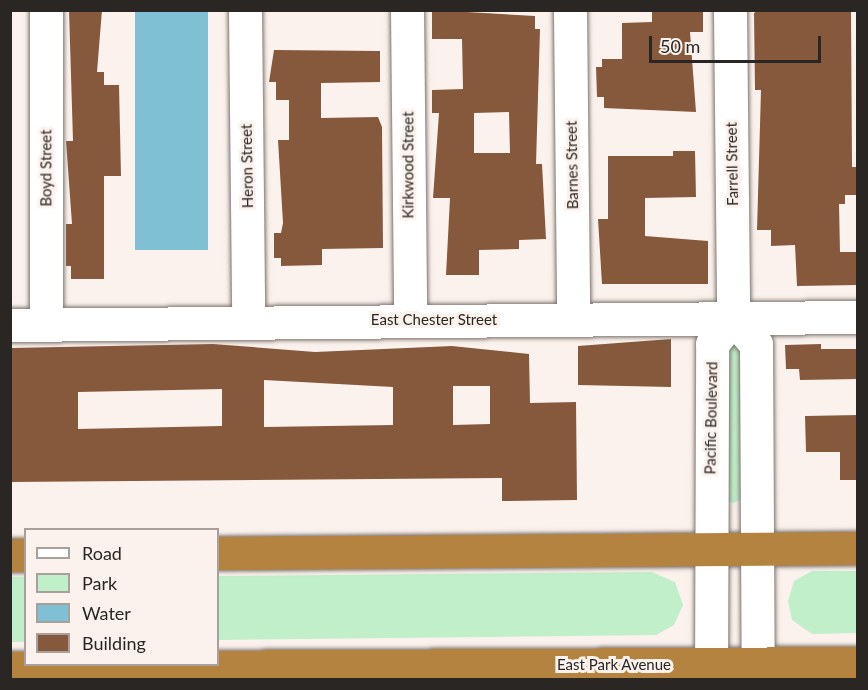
<!DOCTYPE html>
<style>
body{margin:0}
#map{position:relative;width:868px;height:690px;overflow:hidden;background:#fcf2ed;font-family:Lato,sans-serif}
div>[style]{position:absolute}
.green>*{inset:0;background:#c0efc9;transform-origin:0 0}
.water>*{inset:0;background:#7fc0d4;transform-origin:0 0}
.building>*{inset:0;background:#86593d}
.roads{filter:drop-shadow(0 0 2px #7c746f) drop-shadow(0 0 2px #7c746f)}
.minor>*{height:33px;margin:-16.5px;padding:0 16.5px;transform-origin:16.5px;border-radius:16.5px;background:#fff}
.highway>*{height:33px;margin:-16.5px;padding:0 16.5px;transform-origin:16.5px;border-radius:16.5px;background:#b58340}
span{translate:-50% -50%;white-space:nowrap;text-align:center;line-height:1.15;-webkit-text-stroke:6px #fcf2ed;paint-order:stroke}
.street-label{font-size:15px;color:#292624}
.frame{position:absolute;inset:0;border:12px solid #292624;pointer-events:none}
.legend{position:absolute;left:24px;top:528px;width:195px;height:138px;box-sizing:border-box;background:#fcf2ed;border:2px solid #a8a09d;margin:0;padding:8px 10px;list-style:none;font-size:18px;color:#292624}
.legend li{display:flex;align-items:center;gap:12px;height:30px}
.legend b{width:30px;border:2px solid #a8a09d}
.scale{position:absolute;left:649px;top:36px;width:172px;height:27px;box-sizing:border-box;border:3px solid #292624;border-top:0;padding-left:8px;font-size:18px;line-height:21px;white-space:nowrap;color:#292624;-webkit-text-stroke:4px #fcf2ed;paint-order:stroke}
</style>
<div id="map">
<div class="green">
<i style="clip-path:polygon(740px 340px,744px 498px,734px 503px,726px 501px,723px 341px)"></i>
<i style="clip-path:polygon(812px 571px,857px 571px,857px 633px,812px 634px,792px 620px,788px 601px,794px 581px)"></i>
<i style="clip-path:polygon(652px 572px,675px 582px,683px 605px,674px 625px,656px 635px,218px 640px,218px 576px)"></i>
<i style="left:11px;top:577px;width:14px;height:65px"></i>
</div>
<div class="water">
<i style="left:135px;top:11px;width:73px;height:239px"></i>
</div>
<div class="building">
<i style="clip-path:polygon(69px 10px,102px 10px,97px 72px,104px 72px,104px 85px,119px 85px,121px 176px,104px 176px,104px 279px,71px 279px,71px 266px,66px 266px,66px 224px,72px 224px,66px 141px,73px 141px)"></i>
<i style="clip-path:polygon(evenodd,432px 10px,535px 16px,535px 29px,540px 29px,536px 164px,542px 164px,546px 239px,519px 240px,519px 249px,479px 250px,479px 275px,446px 275px,450px 198px,433px 198px,439px 113px,432px 113px,432px 90px,463px 89px,462px 39px,432px 39px,432px 10px,509px 112px,510px 153px,474px 153px,474px 113px,509px 112px)"></i>
<i style="clip-path:polygon(652px 10px,703px 10px,703px 32px,690px 32px,696px 112px,604px 108px,604px 97px,597px 97px,596px 67px,602px 67px,602px 59px,622px 59px,622px 23px,652px 22px)"></i>
<i style="clip-path:polygon(759px 10px,851px 10px,852px 167px,858px 167px,858px 195px,845px 195px,845px 204px,839px 204px,840px 252px,858px 252px,858px 285px,797px 286px,795px 245px,771px 246px,771px 230px,757px 230px,761px 90px,755px 90px,754px 13px)"></i>
<i style="clip-path:polygon(274px 50px,380px 51px,380px 82px,321px 83px,321px 118px,378px 117px,382px 127px,383px 248px,322px 249px,322px 265px,281px 266px,281px 258px,274px 258px,274px 233px,281px 233px,283px 223px,278px 140px,289px 140px,289px 100px,276px 100px,276px 82px,269px 82px)"></i>
<i style="clip-path:polygon(673px 151px,695px 151px,696px 197px,645px 198px,645px 236px,708px 241px,708px 284px,602px 284px,598px 219px,608px 219px,608px 156px,673px 156px)"></i>
<i style="clip-path:polygon(671px 339px,671px 387px,578px 385px,578px 346px)"></i>
<i style="clip-path:polygon(evenodd,213px 344px,315px 352px,452px 346px,529px 354px,530px 403px,576px 402px,577px 500px,502px 501px,502px 478px,10px 482px,10px 348px,213px 344px,264px 380px,393px 387px,393px 425px,264px 427px,264px 380px,213px 344px,453px 386px,490px 386px,490px 424px,453px 425px,453px 386px,213px 344px,222px 389px,222px 426px,78px 429px,78px 392px,222px 389px)"></i>
<i style="clip-path:polygon(821px 344px,821px 349px,858px 349px,858px 379px,800px 380px,799px 369px,786px 369px,785px 345px)"></i>
<i style="clip-path:polygon(858px 415px,858px 480px,840px 480px,840px 452px,806px 452px,805px 416px)"></i>
</div>
<div class="roads">
<div class="minor">
<i style="left:46px;top:10px;width:315px;rotate:90deg"></i>
<i style="left:245px;top:10px;width:312px;rotate:89.4deg"></i>
<i style="left:407px;top:10px;width:310px;rotate:89.4deg"></i>
<i style="left:570px;top:10px;width:309px;rotate:89.4deg"></i>
<i style="left:730px;top:10px;width:308px;rotate:89.4deg"></i>
<i style="left:733px;top:318px;width:35px;rotate:49deg"></i>
<i style="left:756px;top:344px;width:336px;rotate:89.7deg"></i>
<i style="left:10px;top:325px;width:848px;rotate:-0.54deg"></i>
<i style="left:711px;top:680px;width:336px;rotate:-89.8deg"></i>
<i style="left:712px;top:344px;width:33px;rotate:-51deg"></i>
</div>
<div class="highway">
<i style="left:218px;top:553px;width:640px;rotate:-0.45deg"></i>
<i style="left:10px;top:555px;width:16px"></i>
<i style="left:10px;top:668px;width:848px;rotate:-0.34deg"></i>
</div>
</div>
<div class="street-label">
<span style="left:732px;top:164px;rotate:-91deg">Farrell Street</span>
<span style="left:408px;top:165px;rotate:-90deg">Kirkwood Street</span>
<span style="left:572px;top:165px;rotate:-91deg">Barnes Street</span>
<span style="left:247px;top:166px;rotate:-91deg">Heron Street</span>
<span style="left:46px;top:168px;rotate:-90deg">Boyd Street</span>
<span style="left:434px;top:320px">East Chester Street</span>
<span style="left:711px;top:418px;rotate:-89deg">Pacific Boulevard</span>
<span style="left:614px;top:665px">East Park Avenue</span>
</div>
<div class="frame"></div>
<ul class="legend">
<li><b style="height:8px;background:#fff"></b>Road</li>
<li><b style="height:16px;background:#c0efc9"></b>Park</li>
<li><b style="height:16px;background:#7fc0d4"></b>Water</li>
<li><b style="height:16px;background:#86593d"></b>Building</li>
</ul>
<div class="scale">50 m</div>
</div>
